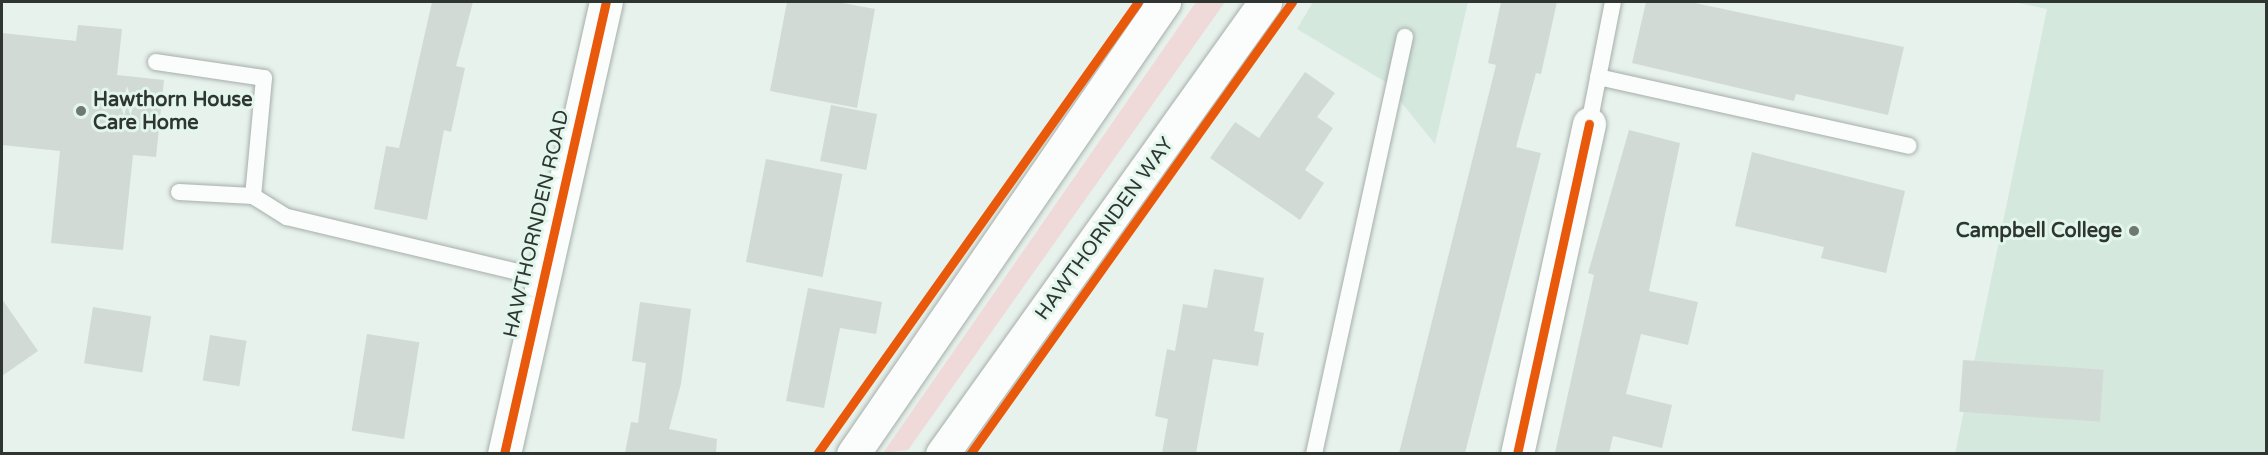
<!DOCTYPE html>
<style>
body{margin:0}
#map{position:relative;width:2268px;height:455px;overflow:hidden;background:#e7f2ec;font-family:"Varela Round",sans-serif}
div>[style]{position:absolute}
.built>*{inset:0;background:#d4e8de}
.green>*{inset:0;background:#efd9d9}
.building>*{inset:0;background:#d2dad6;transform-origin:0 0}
.roads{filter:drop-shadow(0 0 2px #a7aeaa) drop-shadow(0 0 2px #a7aeaa)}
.lane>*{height:16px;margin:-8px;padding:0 8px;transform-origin:8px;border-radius:8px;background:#fbfdfc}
.street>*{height:33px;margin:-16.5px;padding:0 16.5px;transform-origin:16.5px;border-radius:16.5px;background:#fbfdfc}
.highway>*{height:33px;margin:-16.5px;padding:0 16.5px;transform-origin:16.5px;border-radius:16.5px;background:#fbfdfc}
.cycleway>*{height:9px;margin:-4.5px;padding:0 4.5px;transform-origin:4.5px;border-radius:4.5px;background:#e8590c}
.dots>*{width:16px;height:16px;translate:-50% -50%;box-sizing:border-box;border:3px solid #e2f6ec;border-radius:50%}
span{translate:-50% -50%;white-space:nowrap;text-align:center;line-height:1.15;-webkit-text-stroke:6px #e2f6ec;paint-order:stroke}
.poi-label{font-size:20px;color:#2f3632;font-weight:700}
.left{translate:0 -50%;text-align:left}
.right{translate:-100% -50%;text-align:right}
.street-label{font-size:20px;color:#2f3632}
.frame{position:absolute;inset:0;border:3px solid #2f3632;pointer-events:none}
</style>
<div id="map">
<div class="built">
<i style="clip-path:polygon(1313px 2px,1468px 2px,1435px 144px,1384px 81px,1297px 29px)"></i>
<i style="clip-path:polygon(2014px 2px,2266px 2px,2266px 453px,1955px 454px,2047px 9px)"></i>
</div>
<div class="green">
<i style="clip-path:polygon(1196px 2px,1225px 2px,908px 450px,883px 453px)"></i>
</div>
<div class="building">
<i style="clip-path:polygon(432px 2px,473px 2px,456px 66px,465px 68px,451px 132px,444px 130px,427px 220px,374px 209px,386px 146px,399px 148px)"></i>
<i style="clip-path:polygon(787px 2px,837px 2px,875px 9px,857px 108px,770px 91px)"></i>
<i style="clip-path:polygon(1501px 2px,1557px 2px,1541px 74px,1536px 73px,1516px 147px,1541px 153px,1465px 453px,1399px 453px,1496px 65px,1488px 63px)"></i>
<i style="clip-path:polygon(1646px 2px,1690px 2px,1904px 47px,1888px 115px,1796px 94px,1794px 101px,1632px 63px)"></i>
<i style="clip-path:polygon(78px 25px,122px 29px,117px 75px,164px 80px,156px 157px,133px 155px,123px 250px,51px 243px,60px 151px,2px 145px,2px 33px,76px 41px)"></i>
<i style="clip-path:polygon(1305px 72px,1335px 93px,1317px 117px,1333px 128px,1305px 170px,1324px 183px,1300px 220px,1210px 158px,1235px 122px,1259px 138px)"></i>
<i style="left:831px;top:105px;width:47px;height:57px;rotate:11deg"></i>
<i style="clip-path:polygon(1629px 130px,1680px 143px,1649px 291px,1698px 302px,1688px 345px,1641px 334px,1626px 394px,1672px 405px,1662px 448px,1613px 436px,1609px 453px,1555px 453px,1594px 275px,1588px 273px)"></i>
<i style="clip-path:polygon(1752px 152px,1905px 191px,1886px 273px,1821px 258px,1824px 247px,1735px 226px)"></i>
<i style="left:766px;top:159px;width:78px;height:105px;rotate:11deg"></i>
<i style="clip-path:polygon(1214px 269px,1264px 278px,1254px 331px,1264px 333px,1258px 366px,1213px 359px,1196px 453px,1162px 453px,1168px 419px,1155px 416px,1167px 349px,1175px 351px,1183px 304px,1207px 308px)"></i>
<i style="clip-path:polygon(808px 288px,882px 302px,876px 334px,840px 328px,824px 408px,786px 401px)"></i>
<i style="clip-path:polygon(2px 299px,38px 351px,2px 376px)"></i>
<i style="clip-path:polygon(640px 302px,691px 309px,681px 384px,669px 429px,717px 439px,716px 453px,625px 453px,631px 422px,638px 423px,646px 363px,632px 361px)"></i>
<i style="left:93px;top:307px;width:59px;height:57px;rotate:9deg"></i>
<i style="left:367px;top:334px;width:53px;height:98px;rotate:9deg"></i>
<i style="left:210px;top:335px;width:37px;height:46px;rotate:9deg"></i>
<i style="left:1963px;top:360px;width:141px;height:52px;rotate:4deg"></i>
</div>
<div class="roads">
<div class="lane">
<i style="left:156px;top:62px;width:109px;rotate:8.4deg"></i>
<i style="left:264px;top:78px;width:119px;rotate:95.3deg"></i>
<i style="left:253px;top:196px;width:40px;rotate:32deg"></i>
<i style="left:287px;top:217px;width:263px;rotate:13.4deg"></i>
<i style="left:1598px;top:77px;width:318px;rotate:12.5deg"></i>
<i style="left:1589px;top:124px;width:124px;rotate:-78.9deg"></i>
<i style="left:179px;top:192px;width:74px;rotate:3.1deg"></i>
<i style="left:1314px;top:454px;width:427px;rotate:-77.7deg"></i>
</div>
<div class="street">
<i style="left:504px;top:454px;width:463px;rotate:-77.3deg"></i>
<i style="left:1517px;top:454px;width:338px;rotate:-77.7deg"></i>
</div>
<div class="highway">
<i style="left:853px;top:454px;width:549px;rotate:-55.47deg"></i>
<i style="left:942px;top:454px;width:556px;rotate:-54.45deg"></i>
</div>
</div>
<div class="cycleway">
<i style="left:504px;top:454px;width:463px;rotate:-77.3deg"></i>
<i style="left:817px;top:454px;width:554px;rotate:-54.62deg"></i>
<i style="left:970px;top:454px;width:555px;rotate:-54.53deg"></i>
<i style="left:1517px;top:454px;width:338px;rotate:-77.7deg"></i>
</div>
<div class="dots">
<i style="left:81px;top:111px;background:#6f7873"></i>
<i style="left:2134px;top:231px;background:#6f7873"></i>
</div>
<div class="poi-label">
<span class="left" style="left:93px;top:112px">Hawthorn House<br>Care Home</span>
<span class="right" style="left:2122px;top:231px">Campbell College</span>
</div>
<div class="street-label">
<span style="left:537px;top:224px;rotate:-77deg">HAWTHORNDEN ROAD</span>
<span style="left:1105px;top:229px;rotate:-54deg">HAWTHORNDEN WAY</span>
</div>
<div class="frame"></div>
</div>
